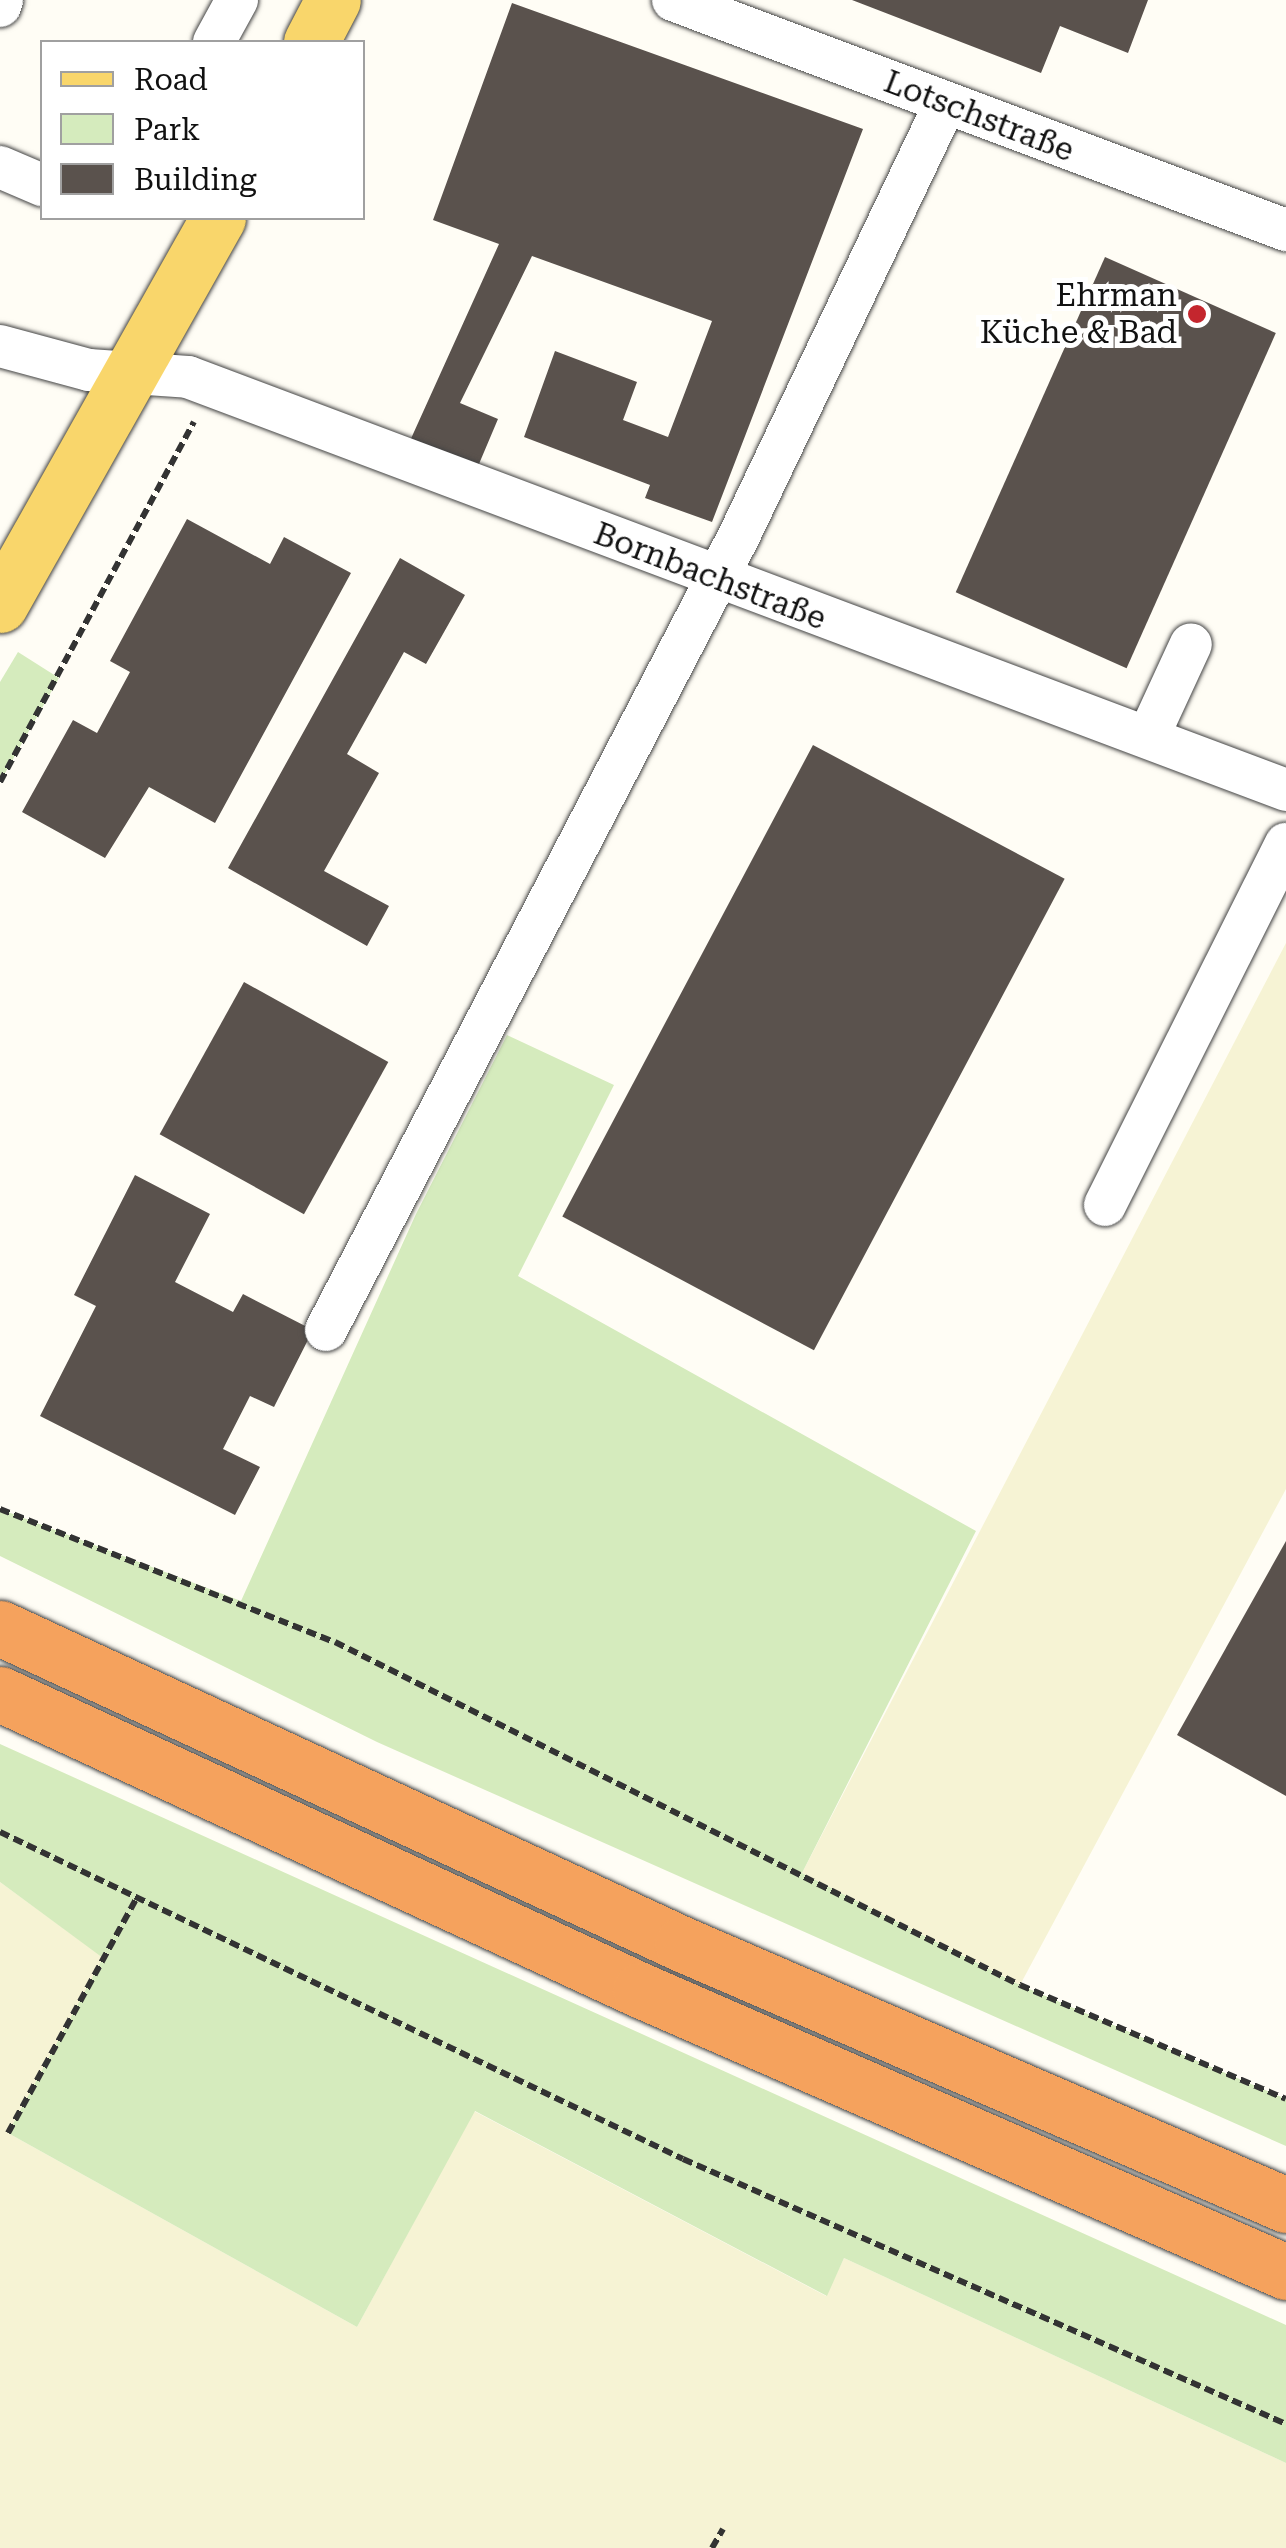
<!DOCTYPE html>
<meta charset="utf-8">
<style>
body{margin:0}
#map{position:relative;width:1286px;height:2548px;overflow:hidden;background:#fffdf5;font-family:"Roboto Serif",serif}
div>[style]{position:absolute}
.farmland>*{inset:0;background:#f6f3d4}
.green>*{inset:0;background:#d5ebbd}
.building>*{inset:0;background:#5a524d;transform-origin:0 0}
.path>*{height:6px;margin-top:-3px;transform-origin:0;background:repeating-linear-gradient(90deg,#333 0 10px,transparent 0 15px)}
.roads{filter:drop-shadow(0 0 2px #444) drop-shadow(0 0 2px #444)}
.minor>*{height:42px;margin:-21px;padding:0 21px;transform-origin:21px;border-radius:21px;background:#fff}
.major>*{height:55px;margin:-27.5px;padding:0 27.5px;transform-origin:27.5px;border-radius:27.5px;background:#f9d66b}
.highway>*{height:55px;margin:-27.5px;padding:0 27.5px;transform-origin:27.5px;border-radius:27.5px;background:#f5a25d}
.dots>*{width:28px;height:28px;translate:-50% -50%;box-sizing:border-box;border:5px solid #fff;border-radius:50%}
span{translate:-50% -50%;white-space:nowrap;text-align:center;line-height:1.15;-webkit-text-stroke:10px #fff;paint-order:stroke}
.street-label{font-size:32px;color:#111}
.poi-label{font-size:32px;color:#111}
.right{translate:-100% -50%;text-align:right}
.legend{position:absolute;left:40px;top:40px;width:325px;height:180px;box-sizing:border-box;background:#fff;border:2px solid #a0a0a0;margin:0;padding:12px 18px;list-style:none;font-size:30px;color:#111}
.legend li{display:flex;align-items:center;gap:20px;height:50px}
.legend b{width:50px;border:2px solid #a0a0a0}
</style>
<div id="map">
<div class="farmland">
<i style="clip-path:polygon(1286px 943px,1286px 1489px,1020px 1985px,802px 1873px)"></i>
<i style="clip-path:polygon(0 1882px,104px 1958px,8px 2133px,357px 2327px,474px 2111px,826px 2296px,844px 2258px,1286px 2463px,1286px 2548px,0 2548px)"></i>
</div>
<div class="green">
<i style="clip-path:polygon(18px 652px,59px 678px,0 782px,0 682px)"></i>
<i style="clip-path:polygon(507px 1035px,614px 1085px,518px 1276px,976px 1531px,802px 1873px,1020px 1985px,1286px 2099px,1286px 2146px,377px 1742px,0 1556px,0 1509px,241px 1601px,416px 1214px)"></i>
<i style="clip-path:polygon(0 1744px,1286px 2325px,1286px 2463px,844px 2258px,827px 2296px,475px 2111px,357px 2327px,8px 2133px,103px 1958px,0 1882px)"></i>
</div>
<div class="building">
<i style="clip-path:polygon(852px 0,1148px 0,1128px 53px,1060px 26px,1041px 73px)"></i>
<i style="clip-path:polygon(512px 3px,863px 129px,712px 522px,645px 498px,650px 485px,524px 437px,555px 351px,637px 382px,623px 420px,668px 437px,712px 321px,532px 256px,460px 403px,498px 419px,476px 471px,409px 443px,499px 244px,433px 220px)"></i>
<i style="left:1105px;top:257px;width:187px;height:367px;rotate:24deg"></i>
<i style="clip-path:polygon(187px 519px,270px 564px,284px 537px,351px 573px,215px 823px,149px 787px,105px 858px,22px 812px,73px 720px,97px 733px,130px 672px,110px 661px)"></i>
<i style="clip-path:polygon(400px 558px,465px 595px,426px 664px,404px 652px,347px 754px,379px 773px,324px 871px,389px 906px,367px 946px,228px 868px)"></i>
<i style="left:813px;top:745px;width:285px;height:534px;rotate:28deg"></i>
<i style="left:244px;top:982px;width:165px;height:174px;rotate:29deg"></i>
<i style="clip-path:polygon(135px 1175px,210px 1214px,175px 1282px,233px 1312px,243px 1294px,313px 1330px,274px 1407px,250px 1396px,223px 1449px,260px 1467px,235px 1515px,40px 1416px,96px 1306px,74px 1295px)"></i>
<i style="clip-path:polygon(1286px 1541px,1286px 1796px,1177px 1735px)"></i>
</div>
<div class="path">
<i style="left:0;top:782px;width:409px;rotate:-61.7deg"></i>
<i style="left:0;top:1509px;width:360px;rotate:21.7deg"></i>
<i style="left:335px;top:1642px;width:766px;rotate:26.6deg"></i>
<i style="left:1020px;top:1985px;width:289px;rotate:23.2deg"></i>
<i style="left:0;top:1832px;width:757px;rotate:25.58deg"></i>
<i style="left:683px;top:2159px;width:659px;rotate:23.72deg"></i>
<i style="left:8px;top:2133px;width:267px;rotate:-61.3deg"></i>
<i style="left:712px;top:2548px;width:22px;rotate:-60deg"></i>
</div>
<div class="roads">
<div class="minor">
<i style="left:673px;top:0;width:655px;rotate:20.57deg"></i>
<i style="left:0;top:6px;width:6px;rotate:-72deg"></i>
<i style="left:214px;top:42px;width:48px;rotate:-61.3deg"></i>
<i style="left:0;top:167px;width:46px;rotate:23.2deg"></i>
<i style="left:0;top:346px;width:92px;rotate:15.1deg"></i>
<i style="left:89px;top:370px;width:99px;rotate:4deg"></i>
<i style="left:188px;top:377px;width:1173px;rotate:20.61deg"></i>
<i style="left:1148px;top:737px;width:102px;rotate:-65.2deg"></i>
<i style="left:1105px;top:1205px;width:404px;rotate:-63.4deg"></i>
<i style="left:326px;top:1330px;width:893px;rotate:-62.52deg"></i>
<i style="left:738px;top:538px;width:481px;rotate:-64.5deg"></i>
</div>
<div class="major">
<i style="left:311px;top:42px;width:47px;rotate:-62.4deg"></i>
<i style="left:0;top:605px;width:444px;rotate:-60.6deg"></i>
</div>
<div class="highway">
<i style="left:0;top:1628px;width:752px;rotate:24.86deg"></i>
<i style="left:682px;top:1944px;width:658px;rotate:23.37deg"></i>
<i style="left:0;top:1694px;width:705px;rotate:24.82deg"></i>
<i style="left:640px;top:1990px;width:705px;rotate:23.58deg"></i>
</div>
</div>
<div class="dots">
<i style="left:1197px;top:314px;background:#c4262e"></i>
</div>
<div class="street-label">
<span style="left:979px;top:116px;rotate:21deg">Lotschstraße</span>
<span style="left:710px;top:576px;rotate:21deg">Bornbachstraße</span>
</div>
<div class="poi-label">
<span class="right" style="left:1177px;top:314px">Ehrman<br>Küche &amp; Bad</span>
</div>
<ul class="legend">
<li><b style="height:12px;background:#f9d66b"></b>Road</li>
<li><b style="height:28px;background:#d5ebbd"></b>Park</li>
<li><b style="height:28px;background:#5a524d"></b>Building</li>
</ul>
</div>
